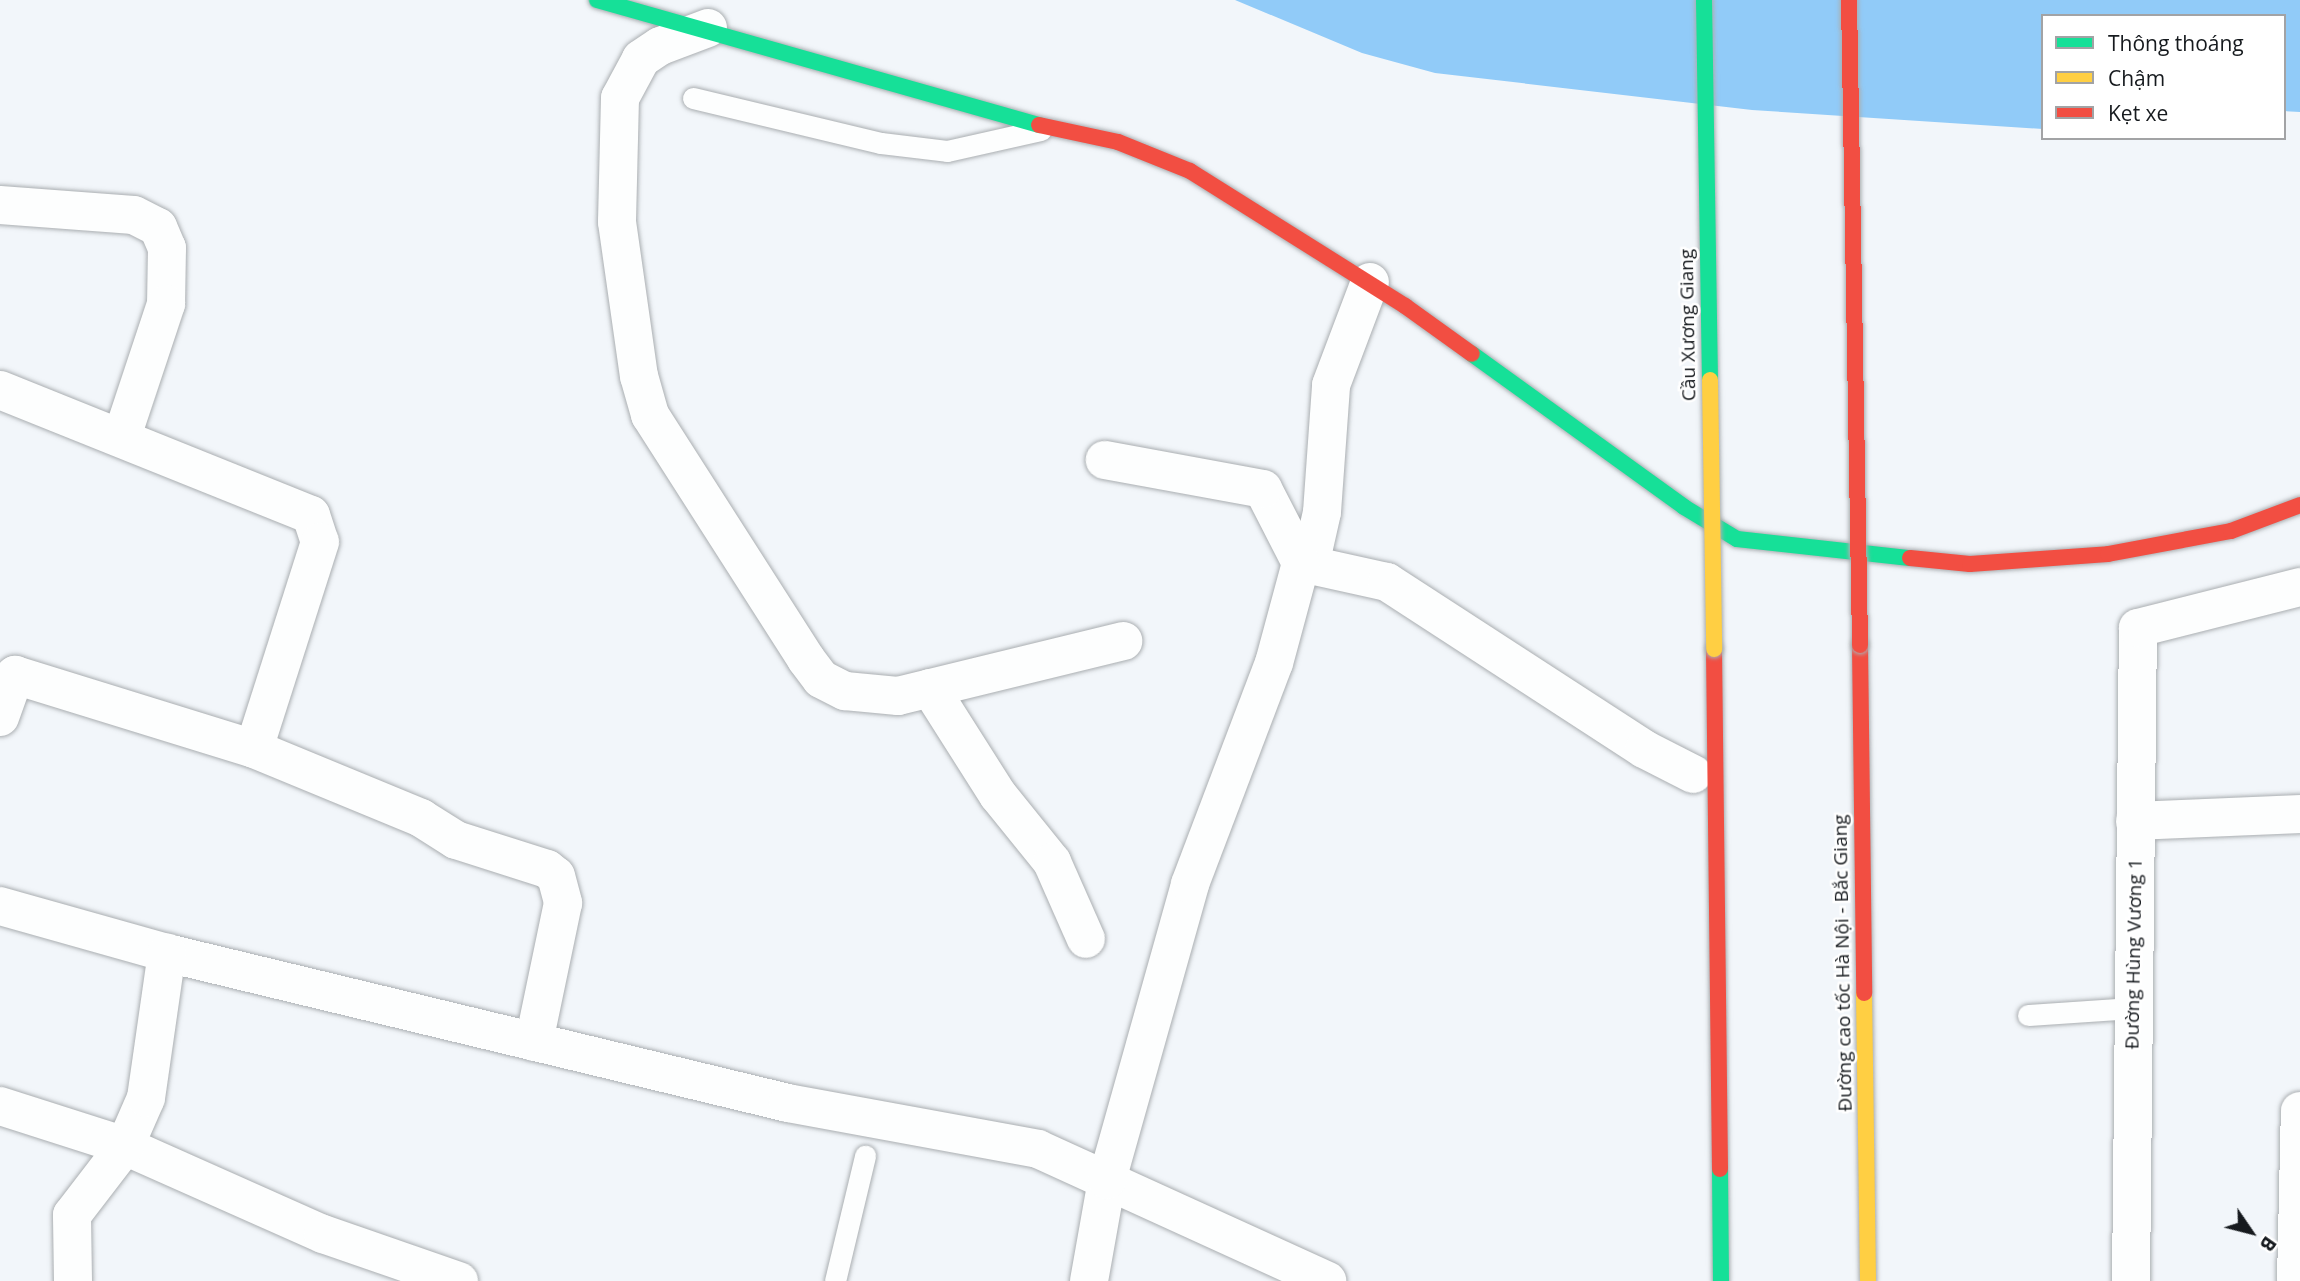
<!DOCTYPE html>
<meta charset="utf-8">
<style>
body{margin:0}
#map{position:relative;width:2300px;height:1281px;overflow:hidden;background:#f2f6fa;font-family:"Open Sans",sans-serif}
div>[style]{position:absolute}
.water>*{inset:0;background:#91cbf8}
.roads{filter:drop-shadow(0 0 2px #aaaeb1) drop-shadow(0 0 2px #aaaeb1)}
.lane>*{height:21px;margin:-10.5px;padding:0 10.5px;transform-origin:10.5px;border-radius:10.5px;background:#fdfefe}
.street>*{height:38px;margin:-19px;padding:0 19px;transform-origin:19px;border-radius:19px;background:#fdfefe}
.fast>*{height:16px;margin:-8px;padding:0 8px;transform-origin:8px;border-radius:8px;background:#16e098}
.slow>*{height:16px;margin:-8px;padding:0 8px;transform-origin:8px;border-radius:8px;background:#ffcf43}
.jam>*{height:16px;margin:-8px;padding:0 8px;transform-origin:8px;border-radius:8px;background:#f24e42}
.bridges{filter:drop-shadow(0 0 2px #aaaeb1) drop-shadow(0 0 2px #aaaeb1)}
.fast-bridge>*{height:16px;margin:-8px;padding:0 8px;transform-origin:8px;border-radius:8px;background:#16e098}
.slow-bridge>*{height:16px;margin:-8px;padding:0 8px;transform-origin:8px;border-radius:8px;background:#ffcf43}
.jam-bridge>*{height:16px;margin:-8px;padding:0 8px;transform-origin:8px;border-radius:8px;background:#f24e42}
span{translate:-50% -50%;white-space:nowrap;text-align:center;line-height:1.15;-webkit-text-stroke:5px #fff;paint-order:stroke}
.street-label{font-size:19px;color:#161a1e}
.legend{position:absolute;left:2041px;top:14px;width:245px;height:126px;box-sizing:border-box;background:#fff;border:2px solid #a2a3a5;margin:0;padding:9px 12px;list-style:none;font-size:21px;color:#161a1e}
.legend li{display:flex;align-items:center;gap:14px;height:35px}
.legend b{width:35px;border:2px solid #a2a3a5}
.north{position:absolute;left:2216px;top:1197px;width:70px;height:70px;-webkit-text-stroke:5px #fff;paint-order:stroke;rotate:125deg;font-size:19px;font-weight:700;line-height:28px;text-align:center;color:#161a1e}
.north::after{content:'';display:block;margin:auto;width:24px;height:32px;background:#161a1e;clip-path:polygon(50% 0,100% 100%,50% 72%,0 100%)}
</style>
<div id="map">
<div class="water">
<i style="clip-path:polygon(1235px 0,2300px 0,2300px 112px,2284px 111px,2284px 16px,2043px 16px,2043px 129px,1752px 110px,1435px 73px,1362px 53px)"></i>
</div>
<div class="roads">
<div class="lane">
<i style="left:693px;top:98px;width:193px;rotate:13.5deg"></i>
<i style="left:881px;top:143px;width:66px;rotate:6.9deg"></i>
<i style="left:947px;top:151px;width:96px;rotate:-12.6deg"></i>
<i style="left:2028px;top:1015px;width:105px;rotate:-3.8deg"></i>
<i style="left:835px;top:1281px;width:129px;rotate:-76.5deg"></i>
</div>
<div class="street">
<i style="left:708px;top:28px;width:51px;rotate:159.4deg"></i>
<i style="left:660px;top:46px;width:23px;rotate:146deg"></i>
<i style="left:641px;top:59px;width:44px;rotate:118.3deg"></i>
<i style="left:620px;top:98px;width:124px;rotate:91.4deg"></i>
<i style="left:617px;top:222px;width:156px;rotate:81.9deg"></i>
<i style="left:639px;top:376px;width:41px;rotate:74.2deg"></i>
<i style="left:650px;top:415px;width:290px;rotate:57.4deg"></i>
<i style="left:806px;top:659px;width:25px;rotate:53deg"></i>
<i style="left:821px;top:679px;width:27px;rotate:27deg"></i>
<i style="left:845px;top:691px;width:53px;rotate:5.4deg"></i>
<i style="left:898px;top:696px;width:232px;rotate:-13.7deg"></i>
<i style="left:0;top:205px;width:134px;rotate:4.3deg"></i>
<i style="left:134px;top:215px;width:27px;rotate:27deg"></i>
<i style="left:158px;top:227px;width:23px;rotate:67deg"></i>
<i style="left:167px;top:248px;width:56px;rotate:91deg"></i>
<i style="left:166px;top:304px;width:139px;rotate:108.4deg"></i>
<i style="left:0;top:390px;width:335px;rotate:21.9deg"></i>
<i style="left:311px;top:515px;width:28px;rotate:72deg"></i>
<i style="left:320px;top:542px;width:217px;rotate:107.7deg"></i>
<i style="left:1301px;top:563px;width:88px;rotate:12.5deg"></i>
<i style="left:1387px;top:582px;width:306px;rotate:33deg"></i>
<i style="left:1644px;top:749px;width:55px;rotate:27deg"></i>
<i style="left:1310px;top:565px;width:54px;rotate:-77.2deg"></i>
<i style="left:1322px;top:512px;width:127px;rotate:-85.9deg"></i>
<i style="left:1331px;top:385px;width:110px;rotate:-69.3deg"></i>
<i style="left:930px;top:688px;width:127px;rotate:57.6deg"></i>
<i style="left:998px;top:795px;width:86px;rotate:51.1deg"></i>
<i style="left:1052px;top:862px;width:84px;rotate:66.2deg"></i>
<i style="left:0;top:717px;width:45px;rotate:-70.3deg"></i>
<i style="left:15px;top:675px;width:250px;rotate:17.2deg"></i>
<i style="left:254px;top:749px;width:181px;rotate:22.4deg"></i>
<i style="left:421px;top:818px;width:41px;rotate:32.2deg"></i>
<i style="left:456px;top:840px;width:96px;rotate:17.7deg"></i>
<i style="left:547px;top:869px;width:11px;rotate:38deg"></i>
<i style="left:556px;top:876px;width:28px;rotate:75deg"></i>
<i style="left:563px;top:903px;width:142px;rotate:101.8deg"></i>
<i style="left:2135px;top:821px;width:165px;rotate:-2.4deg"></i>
<i style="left:0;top:906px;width:173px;rotate:15.7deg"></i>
<i style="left:167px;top:953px;width:639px;rotate:13.58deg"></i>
<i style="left:788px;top:1103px;width:254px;rotate:10.4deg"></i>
<i style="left:1038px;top:1149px;width:318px;rotate:24.5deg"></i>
<i style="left:0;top:1106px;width:131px;rotate:17.7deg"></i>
<i style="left:125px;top:1146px;width:217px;rotate:24deg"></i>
<i style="left:323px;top:1234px;width:144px;rotate:19.1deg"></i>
<i style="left:73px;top:1281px;width:66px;rotate:-90.9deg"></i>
<i style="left:72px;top:1215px;width:87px;rotate:-52.5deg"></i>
<i style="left:125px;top:1146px;width:52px;rotate:-66.4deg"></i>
<i style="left:146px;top:1098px;width:147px;rotate:-81.8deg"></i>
<i style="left:1089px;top:1281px;width:103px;rotate:-79.9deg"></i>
<i style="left:1107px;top:1180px;width:307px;rotate:-74.3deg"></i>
<i style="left:1190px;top:884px;width:236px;rotate:-69.2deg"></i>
<i style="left:1274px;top:663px;width:104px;rotate:-74.9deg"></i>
<i style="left:1301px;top:563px;width:83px;rotate:-117.2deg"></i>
<i style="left:1263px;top:489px;width:161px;rotate:-169.6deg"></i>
<i style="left:2131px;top:1281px;width:653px;rotate:-89.39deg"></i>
<i style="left:2138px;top:628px;width:167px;rotate:-14.2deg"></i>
<i style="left:2296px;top:1281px;width:170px;rotate:-88.7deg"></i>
</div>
<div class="fast">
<i style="left:597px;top:0;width:459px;rotate:15.8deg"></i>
<i style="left:1472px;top:354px;width:261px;rotate:35.8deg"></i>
<i style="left:1684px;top:507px;width:62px;rotate:31.1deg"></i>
<i style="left:1737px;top:539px;width:174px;rotate:6.3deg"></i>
<i style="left:1720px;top:1169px;width:112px;rotate:89.5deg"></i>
</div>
<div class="slow">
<i style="left:1864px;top:993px;width:288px;rotate:89.2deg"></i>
</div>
<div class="jam">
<i style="left:1039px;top:125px;width:81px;rotate:12.1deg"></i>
<i style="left:1118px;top:142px;width:78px;rotate:21.9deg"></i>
<i style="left:1190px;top:171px;width:254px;rotate:32.1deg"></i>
<i style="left:1405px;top:306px;width:82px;rotate:35.6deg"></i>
<i style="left:1910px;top:558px;width:60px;rotate:5.7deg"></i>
<i style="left:1970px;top:564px;width:138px;rotate:-4.1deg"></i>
<i style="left:2108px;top:554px;width:125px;rotate:-10.6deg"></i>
<i style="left:2231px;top:531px;width:74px;rotate:-20.6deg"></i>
<i style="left:1860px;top:645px;width:348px;rotate:89.3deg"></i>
<i style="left:1714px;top:649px;width:520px;rotate:89.34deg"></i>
</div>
</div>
<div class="bridges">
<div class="fast-bridge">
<i style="left:1704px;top:0;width:380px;rotate:89.1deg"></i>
</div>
<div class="slow-bridge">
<i style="left:1710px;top:380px;width:269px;rotate:89.1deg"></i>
</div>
<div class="jam-bridge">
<i style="left:1849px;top:0;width:645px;rotate:89.02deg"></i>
</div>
</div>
<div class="street-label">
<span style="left:1688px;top:325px;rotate:-91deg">Cầu Xương Giang</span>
<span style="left:2134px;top:954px;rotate:-89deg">Đường Hùng Vương 1</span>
<span style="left:1843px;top:963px;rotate:-91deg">Đường cao tốc Hà Nội - Bắc Giang</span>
</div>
<ul class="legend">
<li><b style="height:9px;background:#16e098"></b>Thông thoáng</li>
<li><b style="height:9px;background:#ffcf43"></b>Chậm</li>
<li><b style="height:9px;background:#f24e42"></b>Kẹt xe</li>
</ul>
<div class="north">B</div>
</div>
